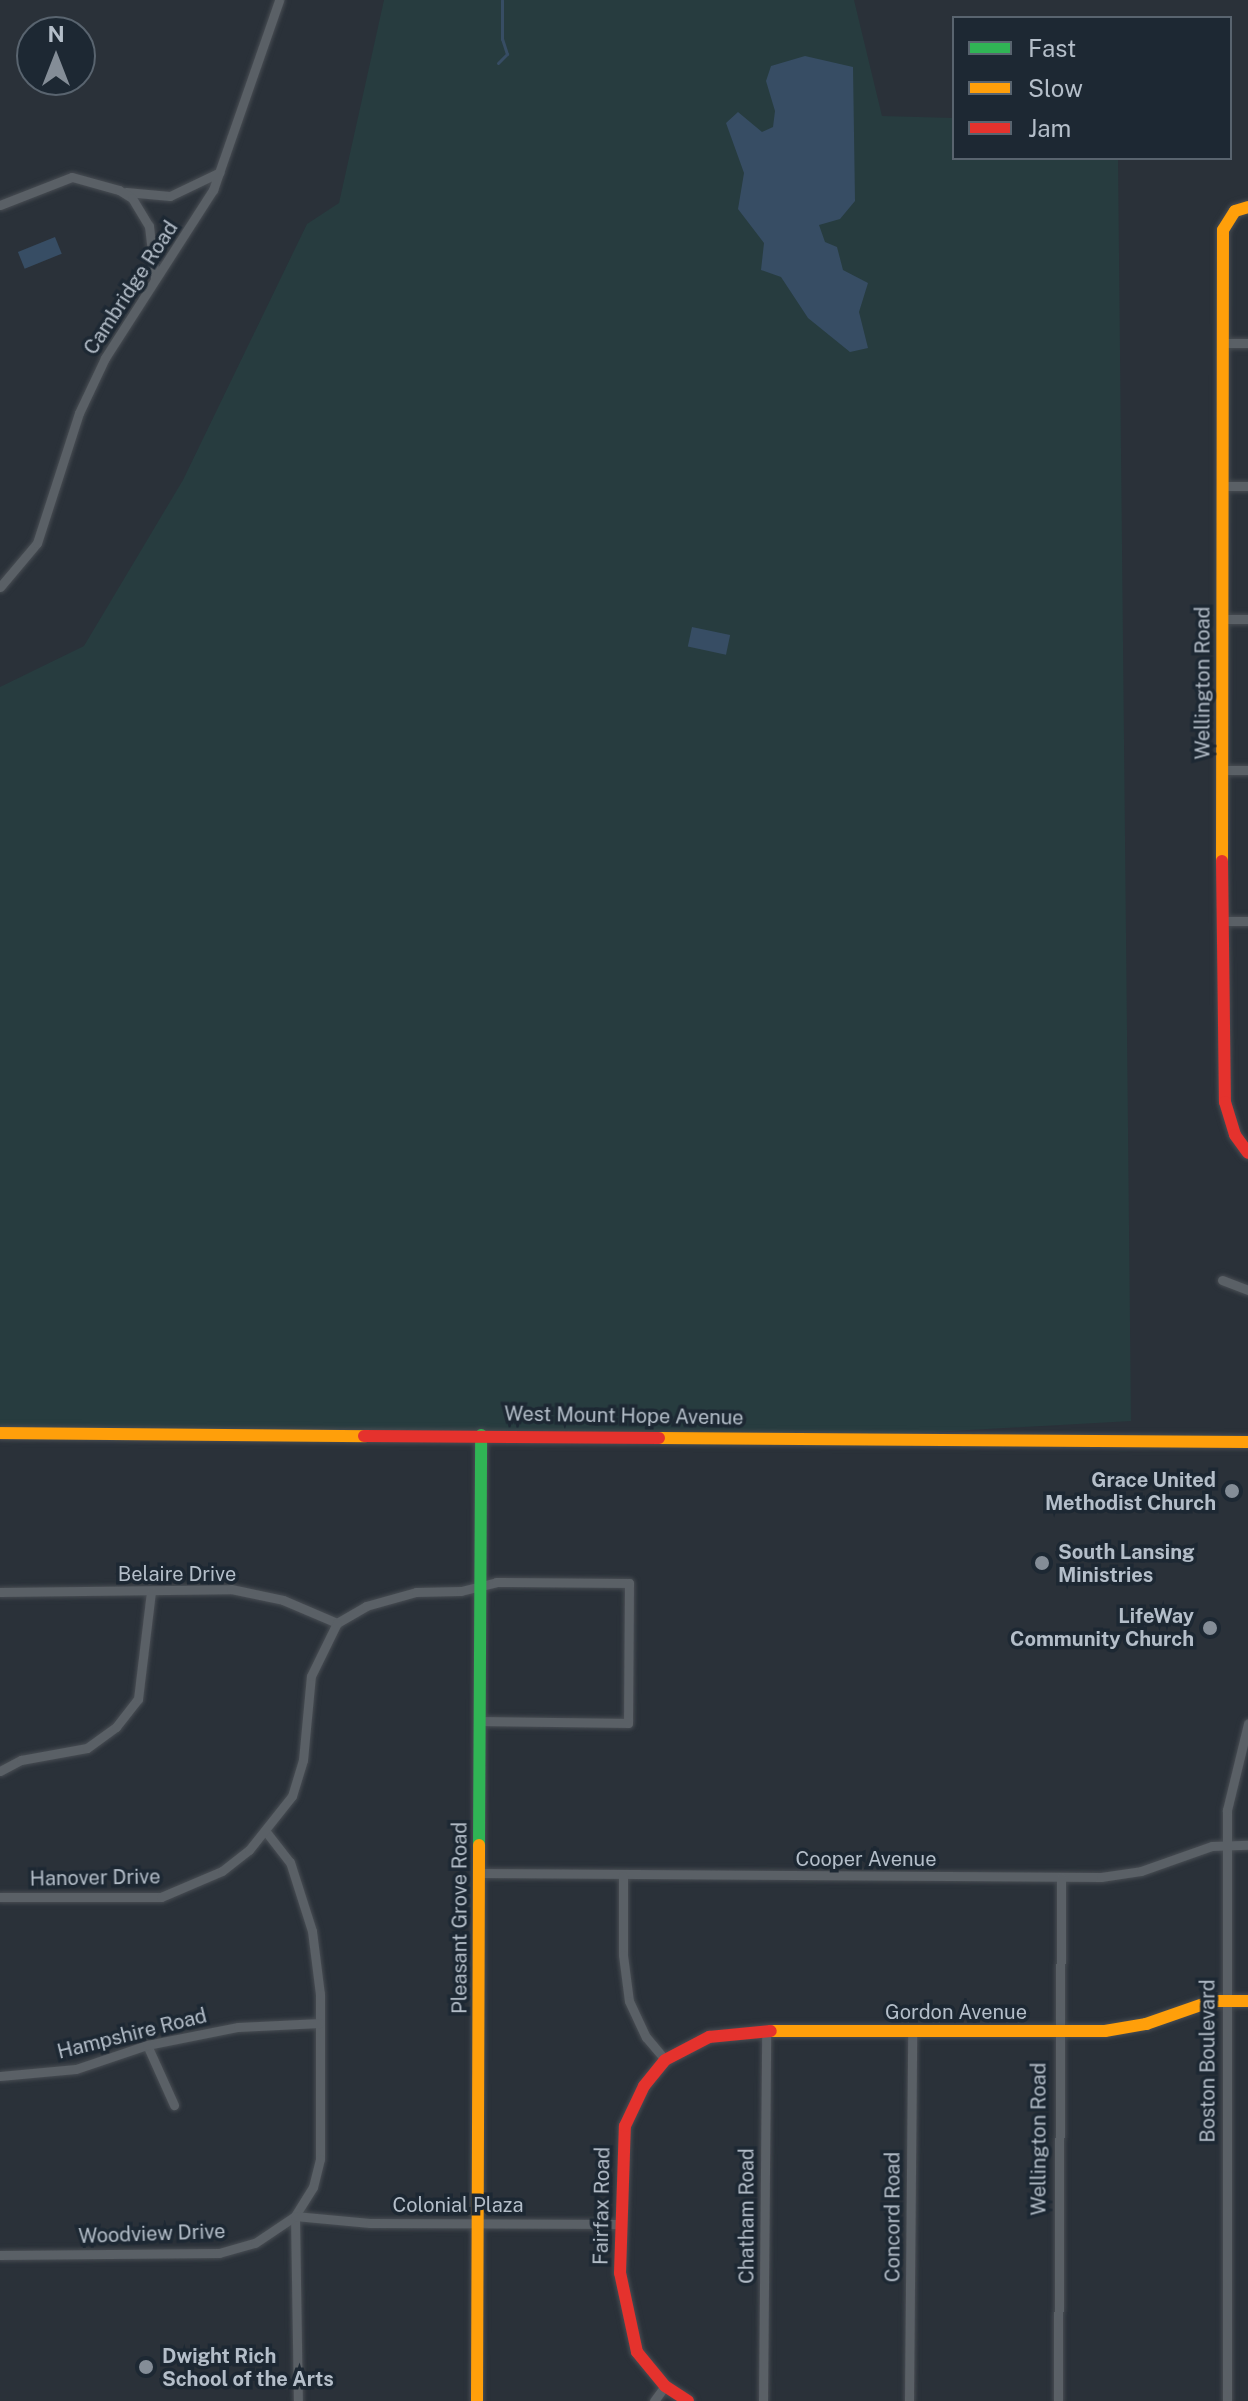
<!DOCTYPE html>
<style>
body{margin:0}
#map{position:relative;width:1248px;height:2401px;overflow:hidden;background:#2a3139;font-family:"Public Sans",sans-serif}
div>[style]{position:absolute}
.green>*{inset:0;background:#273c3f}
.water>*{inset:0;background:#374d64;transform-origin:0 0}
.stream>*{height:3px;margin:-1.5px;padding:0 1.5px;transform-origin:1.5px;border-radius:1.5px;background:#374d64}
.roads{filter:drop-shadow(0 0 2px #484d53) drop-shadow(0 0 2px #484d53)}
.street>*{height:9px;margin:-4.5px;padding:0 4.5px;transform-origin:4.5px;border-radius:4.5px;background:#5a6066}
.fast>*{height:12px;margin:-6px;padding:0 6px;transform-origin:6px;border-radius:6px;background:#30b455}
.slow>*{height:12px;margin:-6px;padding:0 6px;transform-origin:6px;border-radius:6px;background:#ff9f0a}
.jam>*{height:12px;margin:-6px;padding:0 6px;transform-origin:6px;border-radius:6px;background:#e5322d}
.dots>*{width:22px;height:22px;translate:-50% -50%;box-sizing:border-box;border:4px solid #1d2833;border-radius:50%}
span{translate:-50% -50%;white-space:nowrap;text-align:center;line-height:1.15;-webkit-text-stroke:7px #1d2833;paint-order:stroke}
.street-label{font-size:20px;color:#b4bec9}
.poi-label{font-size:20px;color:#b4bec9;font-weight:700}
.right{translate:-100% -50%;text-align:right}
.left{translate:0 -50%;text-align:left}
.legend{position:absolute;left:952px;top:16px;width:280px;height:144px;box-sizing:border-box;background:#1d2833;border:2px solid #59646f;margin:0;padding:10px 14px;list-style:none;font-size:24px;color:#b4bec9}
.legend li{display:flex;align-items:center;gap:16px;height:40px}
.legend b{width:40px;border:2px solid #59646f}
.north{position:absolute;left:16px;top:16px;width:80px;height:80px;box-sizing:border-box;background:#1d2833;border:2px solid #59646f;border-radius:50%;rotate:0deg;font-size:22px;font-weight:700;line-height:32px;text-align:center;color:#b4bec9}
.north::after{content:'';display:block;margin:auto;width:28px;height:36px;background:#848d97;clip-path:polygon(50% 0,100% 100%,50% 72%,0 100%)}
</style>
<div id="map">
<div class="green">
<i style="clip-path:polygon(384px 0,854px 0,882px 116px,954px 118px,954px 158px,1118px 158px,1131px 1421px,846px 1437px,0 1433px,0 687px,84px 646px,183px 480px,307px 224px,339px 203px)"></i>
</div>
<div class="water">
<i style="clip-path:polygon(805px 56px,853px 67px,855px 201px,840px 219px,819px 225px,825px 242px,837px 247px,843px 270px,868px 283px,859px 312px,868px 348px,850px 352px,808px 318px,781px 277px,761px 270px,764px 243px,738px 209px,744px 173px,726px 123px,738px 112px,762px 132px,773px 127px,775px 111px,766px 81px,771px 66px)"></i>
<i style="left:55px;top:237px;width:18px;height:40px;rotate:68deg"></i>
<i style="left:692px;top:627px;width:39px;height:20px;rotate:12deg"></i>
</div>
<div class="stream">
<i style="left:498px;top:63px;width:13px;rotate:-45deg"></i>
<i style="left:507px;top:54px;width:16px;rotate:-108deg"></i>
<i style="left:502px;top:39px;width:39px;rotate:-90deg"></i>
</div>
<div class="roads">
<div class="street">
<i style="left:126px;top:192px;width:44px;rotate:5.2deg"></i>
<i style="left:170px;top:196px;width:55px;rotate:-25.6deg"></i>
<i style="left:0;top:205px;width:77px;rotate:-21.3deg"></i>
<i style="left:72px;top:177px;width:49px;rotate:15.5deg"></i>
<i style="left:119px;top:190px;width:15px;rotate:32deg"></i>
<i style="left:132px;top:198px;width:33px;rotate:59deg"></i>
<i style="left:149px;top:226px;width:52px;rotate:83.4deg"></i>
<i style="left:1223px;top:343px;width:25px"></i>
<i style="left:1223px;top:486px;width:25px"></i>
<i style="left:0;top:587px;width:57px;rotate:-49.9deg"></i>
<i style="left:37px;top:543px;width:137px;rotate:-72.1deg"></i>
<i style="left:79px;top:413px;width:61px;rotate:-64.7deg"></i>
<i style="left:105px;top:358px;width:200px;rotate:-57.3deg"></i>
<i style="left:213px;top:190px;width:201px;rotate:-70.8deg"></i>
<i style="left:1223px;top:619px;width:25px"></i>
<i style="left:1223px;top:770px;width:25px"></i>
<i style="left:1222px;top:921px;width:26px"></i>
<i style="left:1222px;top:1280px;width:28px;rotate:21deg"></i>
<i style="left:0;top:1592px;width:231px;rotate:-0.7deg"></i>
<i style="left:231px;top:1589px;width:53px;rotate:11.9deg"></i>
<i style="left:283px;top:1600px;width:59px;rotate:23.1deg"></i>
<i style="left:337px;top:1623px;width:34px;rotate:-30deg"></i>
<i style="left:366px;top:1606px;width:52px;rotate:-15.6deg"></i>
<i style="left:416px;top:1592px;width:45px;rotate:-1.3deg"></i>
<i style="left:461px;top:1591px;width:36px;rotate:-14deg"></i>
<i style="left:496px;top:1582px;width:133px;rotate:0.4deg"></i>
<i style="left:629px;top:1583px;width:140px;rotate:90.4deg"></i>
<i style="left:628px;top:1723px;width:147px;rotate:-179.2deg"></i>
<i style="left:0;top:1771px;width:24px;rotate:-28deg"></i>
<i style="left:21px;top:1760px;width:67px;rotate:-10.3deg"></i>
<i style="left:87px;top:1748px;width:36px;rotate:-36deg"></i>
<i style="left:116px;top:1727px;width:36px;rotate:-52deg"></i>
<i style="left:138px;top:1699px;width:108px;rotate:-83.1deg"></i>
<i style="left:267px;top:1833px;width:37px;rotate:52deg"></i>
<i style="left:290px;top:1862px;width:72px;rotate:72.3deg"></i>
<i style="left:312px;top:1931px;width:64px;rotate:82.8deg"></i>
<i style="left:320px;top:1994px;width:165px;rotate:90deg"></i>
<i style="left:320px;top:2159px;width:29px;rotate:104deg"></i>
<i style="left:313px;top:2187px;width:34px;rotate:122deg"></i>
<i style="left:295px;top:2216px;width:185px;rotate:89.1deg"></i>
<i style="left:479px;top:1873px;width:622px;rotate:0.37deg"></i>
<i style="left:1101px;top:1877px;width:40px;rotate:-8.5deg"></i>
<i style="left:1141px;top:1871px;width:75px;rotate:-19.4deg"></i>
<i style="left:1212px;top:1846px;width:36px;rotate:-2deg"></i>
<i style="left:623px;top:1876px;width:79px;rotate:90deg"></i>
<i style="left:623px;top:1955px;width:46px;rotate:82.6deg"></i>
<i style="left:629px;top:2001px;width:40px;rotate:65deg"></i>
<i style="left:646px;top:2037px;width:30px;rotate:50deg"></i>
<i style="left:0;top:1897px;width:161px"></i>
<i style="left:161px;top:1897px;width:66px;rotate:-23.1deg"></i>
<i style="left:222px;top:1871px;width:34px;rotate:-38deg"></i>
<i style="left:249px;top:1850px;width:69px;rotate:-51.5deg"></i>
<i style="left:292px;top:1796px;width:38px;rotate:-73deg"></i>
<i style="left:303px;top:1760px;width:84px;rotate:-84.6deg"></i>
<i style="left:311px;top:1676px;width:59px;rotate:-63.9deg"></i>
<i style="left:147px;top:2045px;width:66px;rotate:65.8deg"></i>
<i style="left:0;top:2076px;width:76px;rotate:-5.3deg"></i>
<i style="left:76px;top:2069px;width:75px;rotate:-18.7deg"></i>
<i style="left:147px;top:2045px;width:93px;rotate:-11.2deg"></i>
<i style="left:238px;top:2027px;width:82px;rotate:-2.8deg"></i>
<i style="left:0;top:2255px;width:219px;rotate:-0.5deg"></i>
<i style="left:219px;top:2253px;width:37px;rotate:-16deg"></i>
<i style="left:255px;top:2243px;width:48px;rotate:-34deg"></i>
<i style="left:295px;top:2216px;width:75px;rotate:5.3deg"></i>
<i style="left:370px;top:2223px;width:251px;rotate:0.2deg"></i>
<i style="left:654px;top:2401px;width:19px;rotate:-54deg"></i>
<i style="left:763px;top:2401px;width:370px;rotate:-89.5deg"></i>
<i style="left:909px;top:2401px;width:369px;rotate:-89.5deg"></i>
<i style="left:1058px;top:2401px;width:524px;rotate:-89.67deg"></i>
<i style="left:1227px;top:2401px;width:591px;rotate:-90deg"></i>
<i style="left:1227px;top:1810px;width:89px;rotate:-76.3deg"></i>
</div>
<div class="fast">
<i style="left:479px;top:1845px;width:410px;rotate:-89.7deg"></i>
</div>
<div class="slow">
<i style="left:1222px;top:861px;width:631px;rotate:-89.91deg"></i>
<i style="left:1223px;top:230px;width:22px;rotate:-58deg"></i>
<i style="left:1235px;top:211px;width:14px;rotate:-17deg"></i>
<i style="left:0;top:1433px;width:364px;rotate:0.5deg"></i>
<i style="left:659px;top:1438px;width:589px;rotate:0.39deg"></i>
<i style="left:771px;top:2031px;width:334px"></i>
<i style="left:1105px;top:2031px;width:42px;rotate:-9.7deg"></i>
<i style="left:1146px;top:2024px;width:70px;rotate:-19.2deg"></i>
<i style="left:1212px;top:2001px;width:36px"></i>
<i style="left:477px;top:2401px;width:556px;rotate:-89.79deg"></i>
</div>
<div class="jam">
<i style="left:1222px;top:861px;width:241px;rotate:89.3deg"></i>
<i style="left:1225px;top:1102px;width:34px;rotate:73deg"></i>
<i style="left:1235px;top:1135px;width:22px;rotate:54deg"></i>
<i style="left:364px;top:1436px;width:295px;rotate:0.4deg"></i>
<i style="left:688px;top:2401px;width:27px;rotate:-147deg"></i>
<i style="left:665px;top:2386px;width:44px;rotate:-129.5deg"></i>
<i style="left:637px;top:2352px;width:81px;rotate:-102.1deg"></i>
<i style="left:620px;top:2273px;width:147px;rotate:-88.1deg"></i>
<i style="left:625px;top:2126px;width:44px;rotate:-64.6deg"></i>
<i style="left:644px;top:2086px;width:33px;rotate:-51deg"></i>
<i style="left:665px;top:2060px;width:50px;rotate:-27.6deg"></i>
<i style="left:709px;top:2037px;width:62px;rotate:-5.5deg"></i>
</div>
</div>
<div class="dots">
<i style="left:1232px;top:1491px;background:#848d97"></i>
<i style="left:1042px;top:1563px;background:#848d97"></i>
<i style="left:1210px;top:1628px;background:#848d97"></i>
<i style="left:146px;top:2367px;background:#848d97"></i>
</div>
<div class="street-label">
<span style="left:131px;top:288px;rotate:-57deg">Cambridge Road</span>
<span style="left:1203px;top:683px;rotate:-90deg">Wellington Road</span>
<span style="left:624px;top:1416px;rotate:1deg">West Mount Hope Avenue</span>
<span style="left:177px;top:1574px">Belaire Drive</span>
<span style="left:866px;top:1859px">Cooper Avenue</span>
<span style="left:95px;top:1878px;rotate:-1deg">Hanover Drive</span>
<span style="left:460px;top:1918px;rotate:-90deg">Pleasant Grove Road</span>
<span style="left:956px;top:2012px">Gordon Avenue</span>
<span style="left:132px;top:2034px;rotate:-14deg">Hampshire Road</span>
<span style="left:1208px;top:2061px;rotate:-90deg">Boston Boulevard</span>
<span style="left:1039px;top:2139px;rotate:-90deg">Wellington Road</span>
<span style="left:458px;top:2205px">Colonial Plaza</span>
<span style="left:602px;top:2206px;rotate:-89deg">Fairfax Road</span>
<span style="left:747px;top:2216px;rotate:-90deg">Chatham Road</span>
<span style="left:893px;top:2217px;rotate:-90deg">Concord Road</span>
<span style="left:152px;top:2234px;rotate:-2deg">Woodview Drive</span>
</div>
<div class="poi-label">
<span class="right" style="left:1216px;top:1492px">Grace United<br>Methodist Church</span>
<span class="left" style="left:1058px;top:1564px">South Lansing<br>Ministries</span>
<span class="right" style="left:1194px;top:1628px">LifeWay<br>Community Church</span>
<span class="left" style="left:162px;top:2368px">Dwight Rich<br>School of the Arts</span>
</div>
<ul class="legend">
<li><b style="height:10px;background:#30b455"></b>Fast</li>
<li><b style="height:10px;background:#ff9f0a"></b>Slow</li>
<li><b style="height:10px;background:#e5322d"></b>Jam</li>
</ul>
<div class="north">N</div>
</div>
